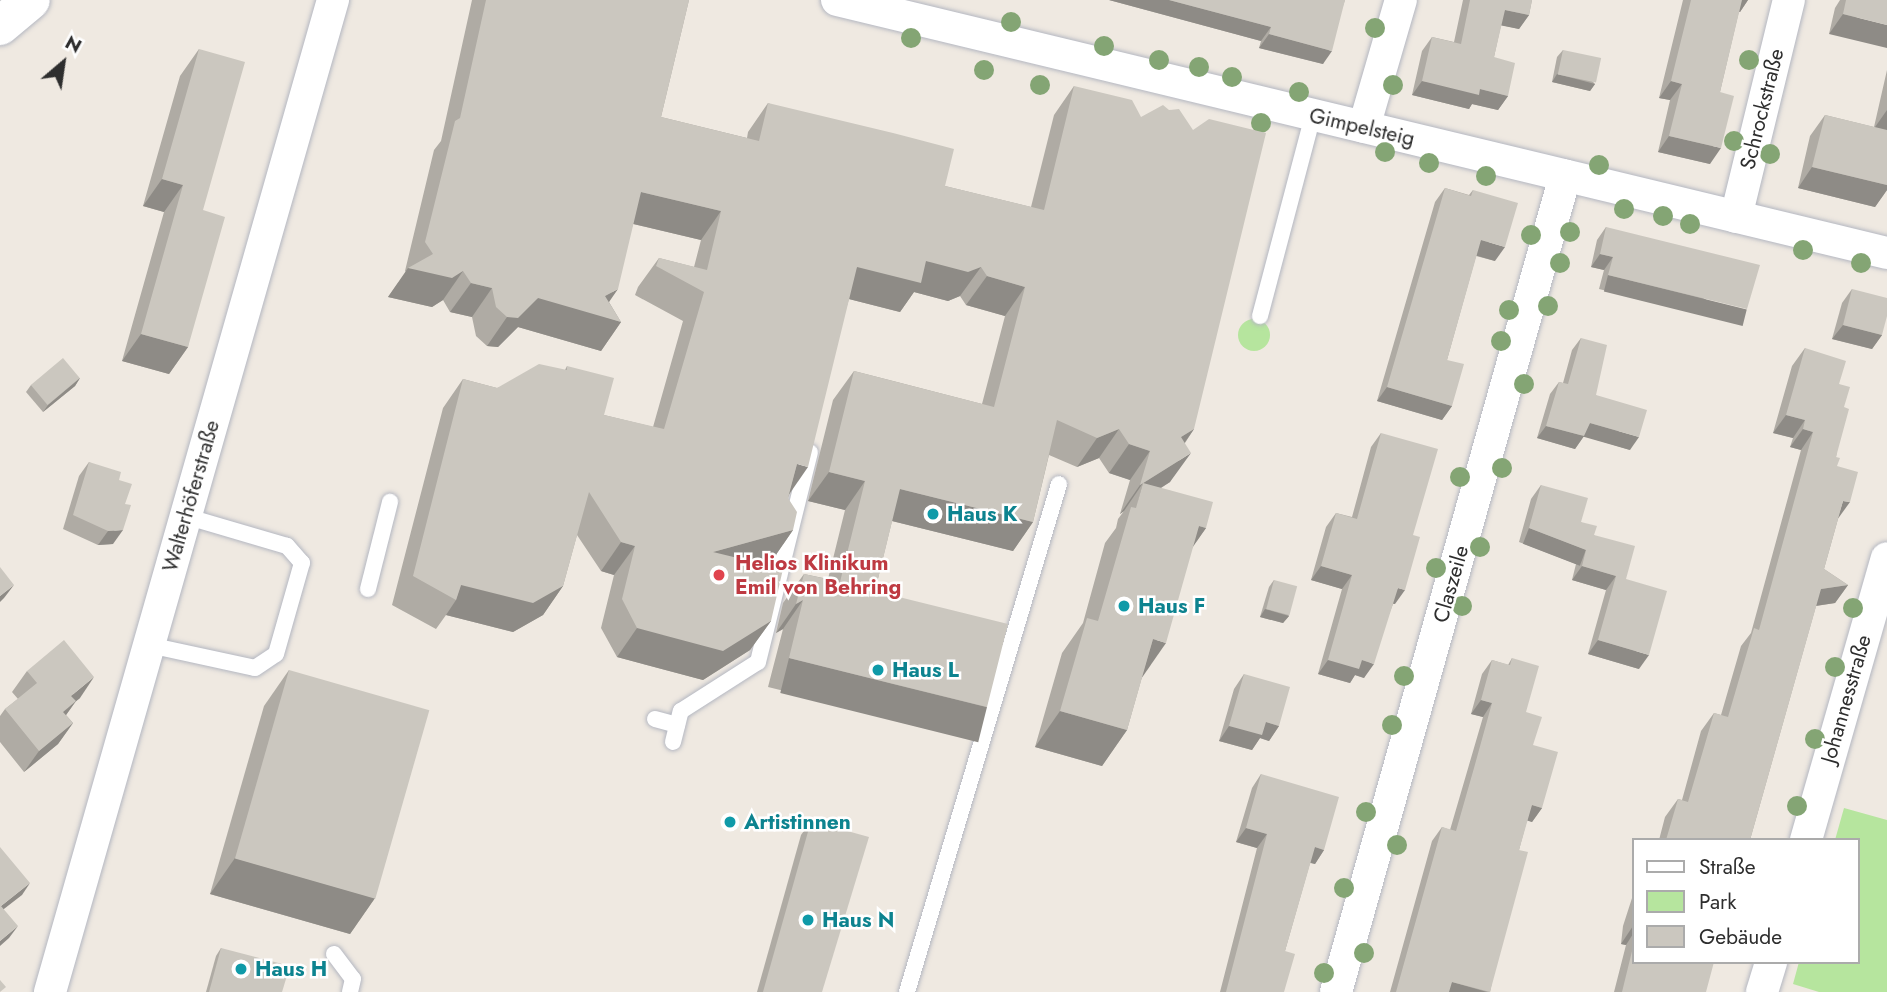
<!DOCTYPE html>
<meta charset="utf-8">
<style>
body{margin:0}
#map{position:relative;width:1887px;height:992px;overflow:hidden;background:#efe9e1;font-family:Jost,sans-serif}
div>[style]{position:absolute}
.green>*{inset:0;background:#b6e59e}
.round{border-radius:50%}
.roads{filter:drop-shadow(0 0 2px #b4b7c1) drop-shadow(0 0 2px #b4b7c1)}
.lane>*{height:16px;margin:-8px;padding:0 8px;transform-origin:8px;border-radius:8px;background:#fff}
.street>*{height:32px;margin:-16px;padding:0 16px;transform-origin:16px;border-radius:16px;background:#fff}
.secondary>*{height:38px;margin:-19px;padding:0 19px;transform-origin:19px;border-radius:19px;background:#fff}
.trees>*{width:20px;height:20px;margin:-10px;border-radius:50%;background:#84a574}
.wall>*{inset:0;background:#afaba4}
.shaded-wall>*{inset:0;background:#8e8b86;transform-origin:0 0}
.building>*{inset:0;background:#cbc7bf;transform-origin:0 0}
.dots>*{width:19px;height:19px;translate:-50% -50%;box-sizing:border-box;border:4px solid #fff;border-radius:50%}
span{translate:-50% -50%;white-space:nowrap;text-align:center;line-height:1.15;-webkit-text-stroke:5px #fff;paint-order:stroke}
.street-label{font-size:21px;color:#2e2e2e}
.culture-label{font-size:21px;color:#0d838f;font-weight:700}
.left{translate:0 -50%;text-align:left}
.health-label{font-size:21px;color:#be3a42;font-weight:700}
.legend{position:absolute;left:1632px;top:838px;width:228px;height:126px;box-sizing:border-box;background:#fff;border:2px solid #ababab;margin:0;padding:9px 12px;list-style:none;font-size:21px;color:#2e2e2e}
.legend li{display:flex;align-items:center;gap:14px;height:35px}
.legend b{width:35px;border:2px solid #ababab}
.north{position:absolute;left:28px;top:28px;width:70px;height:70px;-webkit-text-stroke:5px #fff;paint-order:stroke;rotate:29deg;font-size:19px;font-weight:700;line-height:28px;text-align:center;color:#2e2e2e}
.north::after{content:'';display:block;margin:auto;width:24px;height:32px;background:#2e2e2e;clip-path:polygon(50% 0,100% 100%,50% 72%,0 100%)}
</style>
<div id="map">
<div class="green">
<i class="round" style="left:1238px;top:319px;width:32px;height:32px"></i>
<i style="clip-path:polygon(1844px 808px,1887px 820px,1887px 992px,1819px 992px,1793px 984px,1799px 962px,1857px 962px,1857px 840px,1835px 840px)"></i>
</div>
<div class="roads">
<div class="lane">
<i style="left:1260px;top:316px;width:207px;rotate:-75.2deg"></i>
<i style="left:368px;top:589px;width:90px;rotate:-75.8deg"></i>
<i style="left:149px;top:645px;width:108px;rotate:12.2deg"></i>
<i style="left:255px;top:668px;width:25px;rotate:-34deg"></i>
<i style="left:276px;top:654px;width:95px;rotate:-74.1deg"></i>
<i style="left:302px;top:563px;width:23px;rotate:-131deg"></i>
<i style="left:287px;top:546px;width:106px;rotate:-163.6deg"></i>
<i style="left:655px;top:719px;width:23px;rotate:15deg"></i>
<i style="left:673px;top:742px;width:32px;rotate:-76deg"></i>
<i style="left:681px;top:711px;width:91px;rotate:-32.5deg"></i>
<i style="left:758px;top:662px;width:216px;rotate:-76.1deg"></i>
<i style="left:334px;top:954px;width:31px;rotate:53deg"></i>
<i style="left:353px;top:979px;width:13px;rotate:103deg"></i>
<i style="left:907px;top:992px;width:530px;rotate:-73.34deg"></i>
</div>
<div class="street">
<i style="left:837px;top:0;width:1080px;rotate:13.55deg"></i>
<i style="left:1364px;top:127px;width:132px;rotate:-73.8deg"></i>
<i style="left:1736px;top:217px;width:223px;rotate:-76.3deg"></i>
<i style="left:1806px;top:840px;width:293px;rotate:-74deg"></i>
<i style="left:50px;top:992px;width:1032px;rotate:-74.08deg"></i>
<i style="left:1336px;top:992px;width:848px;rotate:-74.32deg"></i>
<i style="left:1762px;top:992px;width:31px;rotate:-73deg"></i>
</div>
<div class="secondary">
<i style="left:0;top:26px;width:40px;rotate:-40deg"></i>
</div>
</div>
<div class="trees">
<i style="left:1011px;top:22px"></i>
<i style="left:1375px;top:28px"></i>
<i style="left:911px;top:38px"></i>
<i style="left:1104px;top:46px"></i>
<i style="left:1159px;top:60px"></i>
<i style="left:1749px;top:60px"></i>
<i style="left:1199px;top:67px"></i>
<i style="left:984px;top:70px"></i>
<i style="left:1232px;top:77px"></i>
<i style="left:1040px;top:85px"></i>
<i style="left:1393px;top:85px"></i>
<i style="left:1299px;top:92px"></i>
<i style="left:1261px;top:123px"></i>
<i style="left:1734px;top:141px"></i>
<i style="left:1385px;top:152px"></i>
<i style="left:1770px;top:154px"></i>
<i style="left:1429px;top:163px"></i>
<i style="left:1599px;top:165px"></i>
<i style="left:1486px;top:176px"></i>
<i style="left:1624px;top:209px"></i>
<i style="left:1663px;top:216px"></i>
<i style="left:1690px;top:224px"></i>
<i style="left:1570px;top:232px"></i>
<i style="left:1531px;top:235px"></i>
<i style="left:1803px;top:250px"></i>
<i style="left:1560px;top:263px"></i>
<i style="left:1861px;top:263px"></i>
<i style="left:1548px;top:306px"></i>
<i style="left:1509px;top:310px"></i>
<i style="left:1501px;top:341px"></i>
<i style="left:1524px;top:384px"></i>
<i style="left:1502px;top:468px"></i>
<i style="left:1460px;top:477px"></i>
<i style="left:1480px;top:547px"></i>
<i style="left:1436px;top:568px"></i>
<i style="left:1462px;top:606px"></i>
<i style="left:1853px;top:608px"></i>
<i style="left:1835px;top:667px"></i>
<i style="left:1404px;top:676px"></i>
<i style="left:1392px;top:725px"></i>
<i style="left:1815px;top:739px"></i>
<i style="left:1797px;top:806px"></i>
<i style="left:1366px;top:812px"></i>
<i style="left:1397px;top:845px"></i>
<i style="left:1344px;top:888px"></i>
<i style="left:1364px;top:953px"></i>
<i style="left:1324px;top:973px"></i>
</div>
<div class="wall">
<i style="clip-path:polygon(472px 0,689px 0,661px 117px,747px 138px,748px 132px,768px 103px,945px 186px,1031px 207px,1054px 115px,1074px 86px,1194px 429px,1185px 443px,1170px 482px,1161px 488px,1206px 528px,1193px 546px,1142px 677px,1127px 730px,1102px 766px,1035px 747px,1062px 653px,1083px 623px,1105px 543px,1116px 528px,1118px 519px,1124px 511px,1120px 514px,1130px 480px,1109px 473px,1099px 458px,1077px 467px,1049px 455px,1033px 522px,1013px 551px,892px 521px,875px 591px,987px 707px,967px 736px,768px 687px,783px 629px,776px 633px,783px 603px,804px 574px,828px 579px,845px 510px,808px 501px,833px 400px,854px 371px,982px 404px,1005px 316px,966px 305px,960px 296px,948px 301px,914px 292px,900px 312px,849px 299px,788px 498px,793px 530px,773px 559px,759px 563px,771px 621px,750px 650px,703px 680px,617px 657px,601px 628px,614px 575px,601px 571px,577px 535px,563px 586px,543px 615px,513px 632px,446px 615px,436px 629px,392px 605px,443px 408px,463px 379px,497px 388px,565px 370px,567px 366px,604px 415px,653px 427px,683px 321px,635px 295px,638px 287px,659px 258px,694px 267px,701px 240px,633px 224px,609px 302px,621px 322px,601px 351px,518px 327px,498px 347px,487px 346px,476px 336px,472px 317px,450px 312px,443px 300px,432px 307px,388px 297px,406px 272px,405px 271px,434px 150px,441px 141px)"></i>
<i style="clip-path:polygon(1109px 0,1345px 0,1323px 64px,1259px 48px,1261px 41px)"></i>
<i style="clip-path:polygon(1463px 0,1532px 0,1529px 15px,1519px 29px,1501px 25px,1494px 57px,1508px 96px,1498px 110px,1472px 104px,1469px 109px,1412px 95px,1422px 51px,1432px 37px,1454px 42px)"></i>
<i style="clip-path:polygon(1683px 0,1748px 0,1740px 12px,1739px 11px,1720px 92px,1710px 164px,1658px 152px,1670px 100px,1659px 98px)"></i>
<i style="clip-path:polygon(1840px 0,1887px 0,1829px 34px,1835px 8px)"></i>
<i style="clip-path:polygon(199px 49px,203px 210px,188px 347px,169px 374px,122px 361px,164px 212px,143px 206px,180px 76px)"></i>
<i style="clip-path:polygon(1563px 50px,1595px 84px,1590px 91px,1552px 82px,1557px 57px)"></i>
<i style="clip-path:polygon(1887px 70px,1887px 190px,1875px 207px,1798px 188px,1810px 136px,1825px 115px,1874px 127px)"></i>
<i style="clip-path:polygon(1445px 188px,1469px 195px,1473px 190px,1495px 261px,1476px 256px,1447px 360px,1452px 406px,1442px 420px,1377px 401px,1435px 202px)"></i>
<i style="clip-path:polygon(1606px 227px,1738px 323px,1599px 289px,1604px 270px,1591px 267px,1597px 240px)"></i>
<i style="clip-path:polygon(1852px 289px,1882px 335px,1872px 349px,1832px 339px,1842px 303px)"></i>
<i style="clip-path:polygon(1581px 338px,1596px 395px,1630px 450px,1584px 436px,1575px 449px,1537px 438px,1550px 394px,1559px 382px,1563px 383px,1572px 350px)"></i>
<i style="clip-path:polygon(1805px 348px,1839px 384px,1844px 407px,1836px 457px,1837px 466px,1838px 519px,1824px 569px,1848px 585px,1835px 603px,1816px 606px,1750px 840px,1659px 840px,1665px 817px,1678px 799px,1682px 800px,1701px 731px,1714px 713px,1721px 715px,1741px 646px,1751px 633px,1801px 450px,1790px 447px,1793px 438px,1773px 433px,1792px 366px)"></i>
<i style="clip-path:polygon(80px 378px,75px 386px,43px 412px,26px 392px,31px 385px)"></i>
<i style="clip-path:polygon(1381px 433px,1395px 604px,1393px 604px,1364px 678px,1355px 675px,1350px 683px,1318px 674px,1342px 589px,1311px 580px,1326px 527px,1336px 513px,1352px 517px,1371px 447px)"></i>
<i style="clip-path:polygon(89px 462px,119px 480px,113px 544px,98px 545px,63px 529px,79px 476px)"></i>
<i style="clip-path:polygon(1541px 485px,1581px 522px,1594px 535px,1626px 579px,1639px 669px,1588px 654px,1606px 590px,1572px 580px,1576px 564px,1519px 542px,1531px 499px)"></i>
<i style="clip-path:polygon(1274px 580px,1289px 616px,1283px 623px,1260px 617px,1269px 587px)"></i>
<i style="clip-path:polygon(1512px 658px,1526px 712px,1533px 745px,1542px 808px,1532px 822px,1527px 820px,1519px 850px,1490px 992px,1390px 992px,1432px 841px,1442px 827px,1450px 830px,1483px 717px,1471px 714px,1482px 674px,1492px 660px,1508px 665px)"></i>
<i style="clip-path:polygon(289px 670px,375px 898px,350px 934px,210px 894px,264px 706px)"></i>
<i style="clip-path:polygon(27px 671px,80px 698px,76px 701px,66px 715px,73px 723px,58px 744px,24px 772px,0 742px,0 716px,5px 709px,18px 699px,12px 692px)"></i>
<i style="clip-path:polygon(1244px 674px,1279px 726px,1269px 741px,1260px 738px,1252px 750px,1219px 741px,1234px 689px)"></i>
<i style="clip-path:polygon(1261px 774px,1324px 850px,1315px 864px,1310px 863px,1285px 951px,1284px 992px,1220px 992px,1257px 848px,1236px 842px,1252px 788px)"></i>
<i style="clip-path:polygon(811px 821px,822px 992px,757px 992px,801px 835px)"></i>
<i style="clip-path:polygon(1633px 895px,1633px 962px,1706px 992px,1614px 992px,1626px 945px,1621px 944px,1623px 926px)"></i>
<i style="clip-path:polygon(221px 948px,282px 992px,206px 992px,216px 956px)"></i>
</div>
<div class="shaded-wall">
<i style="clip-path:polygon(1109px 0,1169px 0,1271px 27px,1261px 41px)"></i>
<i style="clip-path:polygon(1739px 0,1748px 0,1740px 12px,1732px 10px)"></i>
<i style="clip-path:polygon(1505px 10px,1529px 15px,1519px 29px,1494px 24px)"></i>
<i style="clip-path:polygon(1843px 14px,1887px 25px,1887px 48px,1829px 34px)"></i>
<i style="clip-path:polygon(1269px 34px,1332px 51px,1323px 64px,1259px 48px)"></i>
<i style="clip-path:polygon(1557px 74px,1595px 84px,1590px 91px,1552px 82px)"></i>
<i style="clip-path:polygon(1422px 81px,1480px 89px,1508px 96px,1498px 110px,1472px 104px,1469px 109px,1412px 95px)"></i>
<i style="clip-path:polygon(1671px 81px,1682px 84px,1670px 100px,1659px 98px)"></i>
<i style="clip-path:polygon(1887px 111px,1887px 134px,1873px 130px,1887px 110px)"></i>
<i style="clip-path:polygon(1669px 136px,1721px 148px,1710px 164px,1658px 152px)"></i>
<i style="clip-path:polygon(1812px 167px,1887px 185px,1887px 190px,1875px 207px,1798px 188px)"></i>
<i style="clip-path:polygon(162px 179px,183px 185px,164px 212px,143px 206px)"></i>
<i style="clip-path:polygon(641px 192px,721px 211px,701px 240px,621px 221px)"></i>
<i style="clip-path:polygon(1481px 240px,1505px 247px,1495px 261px,1471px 254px)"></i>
<i style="clip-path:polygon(1600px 254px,1613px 257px,1604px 270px,1591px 267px)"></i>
<i style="clip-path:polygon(926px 261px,981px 267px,960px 296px,948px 301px,914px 292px,900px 312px,837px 296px,857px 267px)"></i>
<i style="clip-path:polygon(408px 268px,463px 271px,443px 300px,432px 307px,388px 297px)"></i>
<i style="left:1608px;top:275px;width:143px;height:17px;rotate:14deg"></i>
<i style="clip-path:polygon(987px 276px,1025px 287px,1005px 316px,966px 305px)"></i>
<i style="clip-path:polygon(471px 283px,492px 288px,472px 317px,450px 312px)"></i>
<i style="clip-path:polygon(618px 289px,600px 315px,621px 322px,601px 351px,518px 327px,498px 347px,487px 346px,507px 317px,538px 298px,605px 296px)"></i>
<i style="clip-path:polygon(1843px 325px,1882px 335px,1872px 349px,1832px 339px)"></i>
<i style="clip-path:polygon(141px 334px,188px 347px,169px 374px,122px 361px)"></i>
<i style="clip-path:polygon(80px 378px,75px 386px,43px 412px,48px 405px)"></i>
<i style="clip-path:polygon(1387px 387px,1452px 406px,1442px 420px,1377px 401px)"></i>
<i style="clip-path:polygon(1786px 415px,1805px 420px,1793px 438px,1773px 433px)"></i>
<i style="clip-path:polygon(1590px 423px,1639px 437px,1630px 450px,1581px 436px)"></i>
<i style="clip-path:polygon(1546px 426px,1584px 436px,1575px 449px,1537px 438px)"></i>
<i style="clip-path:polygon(1119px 429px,1099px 458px,1077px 467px,1097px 438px)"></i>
<i style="clip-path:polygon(1194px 429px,1174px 458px,1181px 437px)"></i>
<i style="clip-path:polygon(1803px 429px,1813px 432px,1801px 450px,1790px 447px)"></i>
<i style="clip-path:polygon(1129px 444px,1150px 451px,1130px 480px,1109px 473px)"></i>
<i style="clip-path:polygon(1191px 453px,1170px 482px,1138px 502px,1143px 483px,1124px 511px,1120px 514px,1140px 485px)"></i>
<i style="clip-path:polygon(797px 464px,808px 467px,788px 496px)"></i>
<i style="clip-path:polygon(829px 472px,865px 481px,845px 510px,808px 501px)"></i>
<i style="clip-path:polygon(900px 489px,1033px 522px,1013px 551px,880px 518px)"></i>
<i style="clip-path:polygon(1843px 501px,1850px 502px,1837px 520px)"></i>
<i style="clip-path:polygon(1199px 526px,1206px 528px,1181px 564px)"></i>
<i style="left:1529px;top:528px;width:61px;height:17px;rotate:21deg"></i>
<i style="clip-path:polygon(123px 530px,113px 544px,98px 545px,108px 531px)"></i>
<i style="clip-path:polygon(793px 530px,773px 559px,693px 581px,713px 552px)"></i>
<i style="clip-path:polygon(621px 542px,635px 546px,614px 575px,601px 571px)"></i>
<i style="clip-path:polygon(1321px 566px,1352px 575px,1342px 589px,1311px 580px)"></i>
<i style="clip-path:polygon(1582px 566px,1616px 576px,1606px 590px,1572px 580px)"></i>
<i style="clip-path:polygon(14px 585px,4px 598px,0 602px,0 596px)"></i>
<i style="clip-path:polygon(461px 585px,563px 586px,543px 615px,513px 632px,446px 615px,456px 600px)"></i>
<i style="clip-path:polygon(1848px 585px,1835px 603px,1808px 607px,1821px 589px)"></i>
<i style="clip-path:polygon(1398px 588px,1405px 590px,1395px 604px,1388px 602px)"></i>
<i style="clip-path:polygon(803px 600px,783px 629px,776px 633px,796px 604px)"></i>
<i style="clip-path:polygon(1265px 609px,1289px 616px,1283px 623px,1260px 617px)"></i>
<i style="clip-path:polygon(771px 621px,750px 650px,703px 680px,617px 657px,637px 628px)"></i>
<i style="clip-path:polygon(1153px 639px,1166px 643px,1141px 679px)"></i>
<i style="clip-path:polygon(1598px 640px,1649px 655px,1639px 669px,1588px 654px)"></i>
<i style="left:789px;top:658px;width:204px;height:36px;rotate:14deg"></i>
<i style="clip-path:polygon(1328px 660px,1362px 660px,1374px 664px,1364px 678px,1355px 675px,1350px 683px,1318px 674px)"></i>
<i style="clip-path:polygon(94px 677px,80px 698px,57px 717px,71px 696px)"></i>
<i style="clip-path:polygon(1481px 700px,1492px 703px,1483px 717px,1471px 714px)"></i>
<i style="clip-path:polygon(76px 701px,61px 722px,63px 712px)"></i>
<i style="clip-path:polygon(1060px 711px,1127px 730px,1102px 766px,1035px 747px)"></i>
<i style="clip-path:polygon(1266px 722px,1279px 726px,1269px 741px,1260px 738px,1252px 750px,1219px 741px,1229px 726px)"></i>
<i style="clip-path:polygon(73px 723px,58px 744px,24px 772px,39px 751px)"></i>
<i style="clip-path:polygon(1532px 805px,1542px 808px,1532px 822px,1522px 819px)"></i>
<i style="clip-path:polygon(1246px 828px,1267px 834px,1257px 848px,1236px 842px)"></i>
<i style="clip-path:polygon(1315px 847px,1324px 850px,1315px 864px,1305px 861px)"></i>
<i style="clip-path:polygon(235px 858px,375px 898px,350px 934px,210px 894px)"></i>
<i style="clip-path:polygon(30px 883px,22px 895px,0 912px,1px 906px)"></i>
<i style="clip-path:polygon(18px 926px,9px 938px,0 946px,0 941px)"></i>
<i style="clip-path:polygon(1633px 926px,1633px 934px,1626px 945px,1621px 944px)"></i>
<i style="clip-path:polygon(1452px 982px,1487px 992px,1444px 992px)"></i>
</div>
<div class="building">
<i style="clip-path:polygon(486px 0,689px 0,661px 117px,759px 141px,768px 103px,893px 133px,954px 149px,945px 186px,1044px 210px,1074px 86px,1132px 100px,1141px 117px,1163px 105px,1169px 110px,1179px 109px,1193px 130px,1209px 119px,1266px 133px,1194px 429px,1181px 437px,1191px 453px,1140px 485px,1150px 451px,1129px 444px,1119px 429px,1097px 438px,1057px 420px,1033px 522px,900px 489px,875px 591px,1008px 624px,987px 707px,789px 658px,803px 600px,796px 604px,804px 574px,840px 582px,865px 481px,829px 472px,854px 371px,994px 407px,1025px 287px,987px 276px,981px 267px,968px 272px,926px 261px,921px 283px,857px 267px,808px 467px,797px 464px,788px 498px,797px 512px,793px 530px,713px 552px,783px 569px,771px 621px,723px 651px,637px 628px,622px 599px,635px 546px,621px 542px,589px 492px,563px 586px,533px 603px,461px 585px,456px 600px,413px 576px,463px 379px,497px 388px,539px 364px,567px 370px,567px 366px,614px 378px,604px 415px,664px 429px,704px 292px,656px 266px,659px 258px,707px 270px,721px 211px,641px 192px,618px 289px,605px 296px,621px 322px,538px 298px,518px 318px,507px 317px,496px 307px,492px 288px,471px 283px,463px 271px,452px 278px,408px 268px,433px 254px,425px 242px,455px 121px,460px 118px)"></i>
<i style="clip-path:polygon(1169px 0,1345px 0,1332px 51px,1269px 34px,1271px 27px)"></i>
<i style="clip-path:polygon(1470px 0,1532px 0,1529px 15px,1505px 10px,1494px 57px,1515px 63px,1508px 96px,1480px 89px,1479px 95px,1422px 81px,1432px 37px,1461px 44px)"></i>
<i style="clip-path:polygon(1691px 0,1742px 0,1720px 92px,1734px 96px,1721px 148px,1669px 136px,1682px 84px,1671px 81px)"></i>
<i style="clip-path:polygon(1846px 0,1887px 0,1887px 25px,1843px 14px)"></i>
<i style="clip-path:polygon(199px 49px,245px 62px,203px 210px,225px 217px,188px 347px,141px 334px,183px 185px,162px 179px)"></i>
<i style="left:1563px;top:50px;width:39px;height:25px;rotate:12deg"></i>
<i style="clip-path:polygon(1825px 115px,1887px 130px,1887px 185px,1812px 167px)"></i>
<i style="clip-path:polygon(1445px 188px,1471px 196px,1473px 190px,1518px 203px,1505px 247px,1481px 240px,1447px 360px,1464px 364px,1452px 406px,1387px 387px)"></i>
<i style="clip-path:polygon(1606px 227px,1760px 265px,1747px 309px,1608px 275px,1613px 257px,1600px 254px)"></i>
<i style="clip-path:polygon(1852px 289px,1887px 298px,1887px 316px,1882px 335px,1843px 325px)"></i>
<i style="clip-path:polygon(1581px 338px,1607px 345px,1596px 395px,1647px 410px,1639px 437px,1590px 423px,1584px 436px,1546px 426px,1559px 382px,1568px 384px)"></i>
<i style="clip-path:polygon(1805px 348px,1846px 361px,1839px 384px,1850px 387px,1844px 407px,1849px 409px,1836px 457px,1840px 458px,1837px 466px,1858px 472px,1850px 502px,1843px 501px,1824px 569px,1848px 585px,1821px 589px,1750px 840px,1666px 840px,1678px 799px,1688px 802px,1714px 713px,1728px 717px,1754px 628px,1759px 630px,1813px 432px,1803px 429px,1805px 420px,1786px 415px)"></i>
<i style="left:63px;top:358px;width:26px;height:42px;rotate:50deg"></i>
<i style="clip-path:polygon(1381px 433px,1438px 449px,1413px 535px,1420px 537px,1405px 590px,1398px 588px,1374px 664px,1362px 660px,1359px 669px,1328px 660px,1352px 575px,1321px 566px,1336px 513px,1357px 519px)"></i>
<i style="clip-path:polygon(89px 462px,121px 472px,119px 480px,132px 484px,125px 504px,131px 505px,123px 530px,108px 531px,73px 515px)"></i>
<i style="clip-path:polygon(1143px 483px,1213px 502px,1206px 528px,1199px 526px,1166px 643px,1153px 639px,1127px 730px,1060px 711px,1087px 618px,1098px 621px,1131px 507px,1136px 508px)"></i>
<i style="clip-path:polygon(1541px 485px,1588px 498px,1581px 522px,1597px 526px,1594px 535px,1635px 546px,1626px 579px,1667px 591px,1649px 655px,1598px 640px,1616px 576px,1582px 566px,1586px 550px,1529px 528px)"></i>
<i style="clip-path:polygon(0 567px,14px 585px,0 596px)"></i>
<i style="left:1274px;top:580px;width:24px;height:30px;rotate:15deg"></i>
<i style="clip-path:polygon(64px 640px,94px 677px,71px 696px,76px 701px,63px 712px,73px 723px,39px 751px,5px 709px,37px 683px,27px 671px)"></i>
<i style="clip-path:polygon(1512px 658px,1539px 666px,1526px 712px,1542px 717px,1533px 745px,1558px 752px,1542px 808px,1532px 805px,1519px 850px,1528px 852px,1490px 992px,1452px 982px,1449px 992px,1396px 992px,1442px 827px,1456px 831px,1474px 768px,1492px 703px,1481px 700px,1492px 660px,1510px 665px)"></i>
<i style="left:289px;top:670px;width:146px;height:196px;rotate:16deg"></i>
<i style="clip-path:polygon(1244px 674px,1290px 687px,1279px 726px,1266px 722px,1262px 735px,1229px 726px)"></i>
<i style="clip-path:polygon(1261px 774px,1339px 797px,1324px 850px,1315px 847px,1285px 951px,1295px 954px,1284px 992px,1226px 992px,1267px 834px,1246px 828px)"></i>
<i style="clip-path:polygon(811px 821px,869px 837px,822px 992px,763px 992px)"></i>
<i style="clip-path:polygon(0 847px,30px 883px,1px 906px,18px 926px,0 941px)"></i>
<i style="clip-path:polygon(1633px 947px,1633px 962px,1714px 962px,1706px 992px,1622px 992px)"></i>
<i style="clip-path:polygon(221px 948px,290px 966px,282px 992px,209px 992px)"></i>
<i style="clip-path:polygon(0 980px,6px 987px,0 992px)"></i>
</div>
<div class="dots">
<i style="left:933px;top:514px;background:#0f9aa8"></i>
<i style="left:719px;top:575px;background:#e0444e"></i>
<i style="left:1124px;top:606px;background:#0f9aa8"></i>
<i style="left:878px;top:670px;background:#0f9aa8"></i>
<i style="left:730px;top:822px;background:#0f9aa8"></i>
<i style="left:808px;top:920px;background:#0f9aa8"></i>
<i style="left:241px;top:969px;background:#0f9aa8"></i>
</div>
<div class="street-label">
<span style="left:1762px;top:109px;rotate:-76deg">Schrockstraße</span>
<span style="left:1362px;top:127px;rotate:13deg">Gimpelsteig</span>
<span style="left:191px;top:496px;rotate:-74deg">Walterhöferstraße</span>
<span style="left:1451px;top:584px;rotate:-74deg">Claszeile</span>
<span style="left:1846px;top:699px;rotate:-74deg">Johannesstraße</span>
</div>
<div class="culture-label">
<span class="left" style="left:947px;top:514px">Haus K</span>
<span class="left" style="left:1138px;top:606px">Haus F</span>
<span class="left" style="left:892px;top:670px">Haus L</span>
<span class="left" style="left:744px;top:822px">Artistinnen</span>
<span class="left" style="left:822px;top:920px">Haus N</span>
<span class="left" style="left:255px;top:969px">Haus H</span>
</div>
<div class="health-label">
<span class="left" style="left:735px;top:575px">Helios Klinikum<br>Emil von Behring</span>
</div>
<ul class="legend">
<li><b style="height:9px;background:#fff"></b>Straße</li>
<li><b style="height:19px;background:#b6e59e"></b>Park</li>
<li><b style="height:19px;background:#cbc7bf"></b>Gebäude</li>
</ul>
<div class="north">N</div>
</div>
